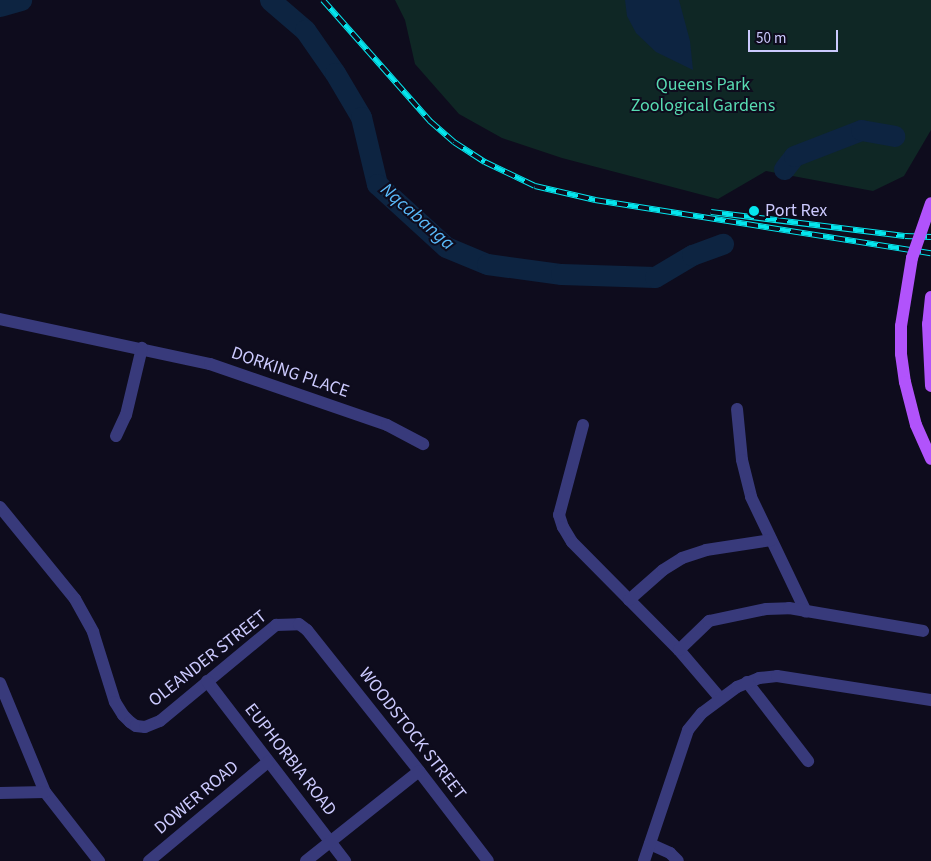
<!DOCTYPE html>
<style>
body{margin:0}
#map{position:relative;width:931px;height:861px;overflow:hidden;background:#0e0c1d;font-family:"Source Sans 3",sans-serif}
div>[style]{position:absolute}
.green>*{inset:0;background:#0f2725}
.water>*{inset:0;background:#0d2441}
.river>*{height:21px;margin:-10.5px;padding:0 10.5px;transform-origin:10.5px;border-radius:10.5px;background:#0d2441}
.minor>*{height:12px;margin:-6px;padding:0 6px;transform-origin:6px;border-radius:6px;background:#383a7b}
.major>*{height:12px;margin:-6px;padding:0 6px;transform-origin:6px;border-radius:6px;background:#b153fb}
.rail>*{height:5.5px;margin-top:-2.75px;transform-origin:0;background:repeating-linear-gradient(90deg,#0e0c1d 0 11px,#05e6ee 0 22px);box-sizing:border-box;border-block:1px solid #05e6ee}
.major-bridge>*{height:12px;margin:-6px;padding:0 6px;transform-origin:6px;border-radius:6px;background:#b153fb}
.dots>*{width:14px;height:14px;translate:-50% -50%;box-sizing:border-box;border:2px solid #0e0c1d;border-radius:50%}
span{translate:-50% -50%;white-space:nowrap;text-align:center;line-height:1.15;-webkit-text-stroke:4px #0e0c1d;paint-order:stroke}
.park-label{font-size:18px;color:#58dbb2}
.poi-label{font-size:18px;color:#cccafe}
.left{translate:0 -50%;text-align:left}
.street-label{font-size:18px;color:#cccafe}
.water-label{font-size:19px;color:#5abbfb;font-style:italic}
.scale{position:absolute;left:748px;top:30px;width:90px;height:22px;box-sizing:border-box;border:2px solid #cccafe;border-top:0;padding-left:6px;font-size:15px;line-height:18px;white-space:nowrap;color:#cccafe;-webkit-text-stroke:4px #0e0c1d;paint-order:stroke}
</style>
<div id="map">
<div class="green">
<i style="clip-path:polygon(395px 0,931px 0,931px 130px,904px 176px,873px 191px,766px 171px,718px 199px,562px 158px,502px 138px,459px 114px,415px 64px,405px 20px)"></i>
</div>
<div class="water">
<i style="clip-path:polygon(625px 0,679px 0,690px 41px,693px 70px,656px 52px,636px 33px,627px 16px)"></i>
</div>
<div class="river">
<i style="left:270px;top:0;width:46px;rotate:40.6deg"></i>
<i style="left:305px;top:30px;width:52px;rotate:55.1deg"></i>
<i style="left:335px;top:73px;width:51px;rotate:59.4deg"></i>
<i style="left:361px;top:117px;width:69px;rotate:76.6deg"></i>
<i style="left:377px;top:184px;width:93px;rotate:42.4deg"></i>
<i style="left:446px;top:247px;width:44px;rotate:22.5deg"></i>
<i style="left:487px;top:264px;width:75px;rotate:7.7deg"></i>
<i style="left:561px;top:274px;width:94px;rotate:1.8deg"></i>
<i style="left:655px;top:277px;width:43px;rotate:-30.7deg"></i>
<i style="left:692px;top:255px;width:33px;rotate:-20deg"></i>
<i style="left:0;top:6px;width:22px;rotate:-16deg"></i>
<i style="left:784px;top:169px;width:16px;rotate:-52deg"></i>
<i style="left:794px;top:156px;width:72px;rotate:-21.2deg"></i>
<i style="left:861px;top:130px;width:34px;rotate:10deg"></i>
</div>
<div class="minor">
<i style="left:0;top:319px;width:215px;rotate:12.1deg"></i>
<i style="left:210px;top:364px;width:187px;rotate:19deg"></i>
<i style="left:387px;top:425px;width:41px;rotate:27.8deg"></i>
<i style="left:737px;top:409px;width:51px;rotate:84.4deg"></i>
<i style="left:742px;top:460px;width:38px;rotate:76deg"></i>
<i style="left:751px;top:497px;width:127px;rotate:64.4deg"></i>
<i style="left:583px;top:425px;width:93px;rotate:104.9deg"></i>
<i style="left:559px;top:515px;width:13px;rotate:72deg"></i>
<i style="left:563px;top:527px;width:17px;rotate:59deg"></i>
<i style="left:572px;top:542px;width:152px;rotate:45.3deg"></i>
<i style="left:679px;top:650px;width:63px;rotate:49.5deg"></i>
<i style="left:116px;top:436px;width:23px;rotate:-65deg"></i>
<i style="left:126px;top:415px;width:69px;rotate:-76.6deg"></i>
<i style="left:0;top:507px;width:119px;rotate:50.8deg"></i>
<i style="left:75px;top:599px;width:38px;rotate:61deg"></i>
<i style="left:93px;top:632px;width:73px;rotate:72.6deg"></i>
<i style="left:115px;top:702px;width:15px;rotate:58deg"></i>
<i style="left:123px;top:715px;width:10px;rotate:45deg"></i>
<i style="left:130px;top:722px;width:7px;rotate:34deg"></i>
<i style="left:136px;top:726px;width:9px;rotate:6deg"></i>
<i style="left:145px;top:727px;width:16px;rotate:-22deg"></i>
<i style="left:160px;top:721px;width:151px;rotate:-39.6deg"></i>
<i style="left:276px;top:625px;width:23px;rotate:-2deg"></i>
<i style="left:299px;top:624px;width:10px;rotate:37deg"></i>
<i style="left:307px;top:630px;width:180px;rotate:51.5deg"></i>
<i style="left:419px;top:771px;width:113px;rotate:52.5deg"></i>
<i style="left:629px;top:600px;width:45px;rotate:-41.4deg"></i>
<i style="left:663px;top:570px;width:22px;rotate:-32deg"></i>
<i style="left:682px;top:558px;width:25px;rotate:-18deg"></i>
<i style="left:706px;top:550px;width:66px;rotate:-8.7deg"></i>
<i style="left:679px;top:650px;width:42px;rotate:-44deg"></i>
<i style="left:709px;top:621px;width:58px;rotate:-11.9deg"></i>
<i style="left:766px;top:609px;width:23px;rotate:-2deg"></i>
<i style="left:789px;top:608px;width:136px;rotate:9.7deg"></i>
<i style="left:207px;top:681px;width:227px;rotate:52.5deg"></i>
<i style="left:747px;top:682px;width:100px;rotate:52.3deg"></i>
<i style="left:0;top:683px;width:118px;rotate:67.6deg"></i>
<i style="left:45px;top:792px;width:88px;rotate:52deg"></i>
<i style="left:0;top:793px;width:45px;rotate:-1.3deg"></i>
<i style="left:650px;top:844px;width:22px;rotate:24deg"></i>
<i style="left:670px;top:853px;width:11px;rotate:45deg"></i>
<i style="left:149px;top:861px;width:155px;rotate:-39.8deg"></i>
<i style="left:306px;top:861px;width:144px;rotate:-38.5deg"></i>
<i style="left:644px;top:861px;width:138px;rotate:-71.4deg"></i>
<i style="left:688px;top:730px;width:22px;rotate:-51deg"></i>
<i style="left:702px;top:713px;width:44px;rotate:-36.6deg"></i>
<i style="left:737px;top:687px;width:24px;rotate:-22deg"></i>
<i style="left:759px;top:678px;width:18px;rotate:-6deg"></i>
<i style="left:777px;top:676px;width:156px;rotate:8.9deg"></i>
</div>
<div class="major">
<i style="left:931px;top:297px;width:27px;rotate:96deg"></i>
<i style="left:928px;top:324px;width:62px;rotate:87.2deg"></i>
<i style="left:901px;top:326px;width:28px;rotate:90deg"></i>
<i style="left:901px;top:354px;width:28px;rotate:82deg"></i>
<i style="left:905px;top:382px;width:44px;rotate:75.7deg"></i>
<i style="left:916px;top:425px;width:37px;rotate:66deg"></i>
</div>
<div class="rail">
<i style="left:323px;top:0;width:162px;rotate:48.5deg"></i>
<i style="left:430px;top:121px;width:32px;rotate:41deg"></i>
<i style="left:454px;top:142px;width:37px;rotate:33deg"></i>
<i style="left:485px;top:162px;width:55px;rotate:25.6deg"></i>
<i style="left:535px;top:186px;width:62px;rotate:13.1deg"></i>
<i style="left:595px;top:200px;width:340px;rotate:9deg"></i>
<i style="left:711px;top:212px;width:195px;rotate:7.1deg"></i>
<i style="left:905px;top:236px;width:26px;rotate:2deg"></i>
</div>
<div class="major-bridge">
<i style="left:901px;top:326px;width:69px;rotate:-80.8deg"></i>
<i style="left:912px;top:258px;width:58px;rotate:-70.9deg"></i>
</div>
<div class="dots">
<i style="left:754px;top:211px;background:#05e6ee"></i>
</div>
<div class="park-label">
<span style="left:703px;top:96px">Queens Park<br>Zoological Gardens</span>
</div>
<div class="poi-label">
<span class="left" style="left:765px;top:211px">Port Rex</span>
</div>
<div class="street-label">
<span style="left:290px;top:373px;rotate:19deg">DORKING PLACE</span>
<span style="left:208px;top:659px;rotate:-38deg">OLEANDER STREET</span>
<span style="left:412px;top:734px;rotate:52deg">WOODSTOCK STREET</span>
<span style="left:290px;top:760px;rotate:52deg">EUPHORBIA ROAD</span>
<span style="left:197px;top:798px;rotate:-40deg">DOWER ROAD</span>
</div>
<div class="water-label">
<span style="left:417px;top:217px;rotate:41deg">Nqcabanga</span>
</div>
<div class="scale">50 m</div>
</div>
